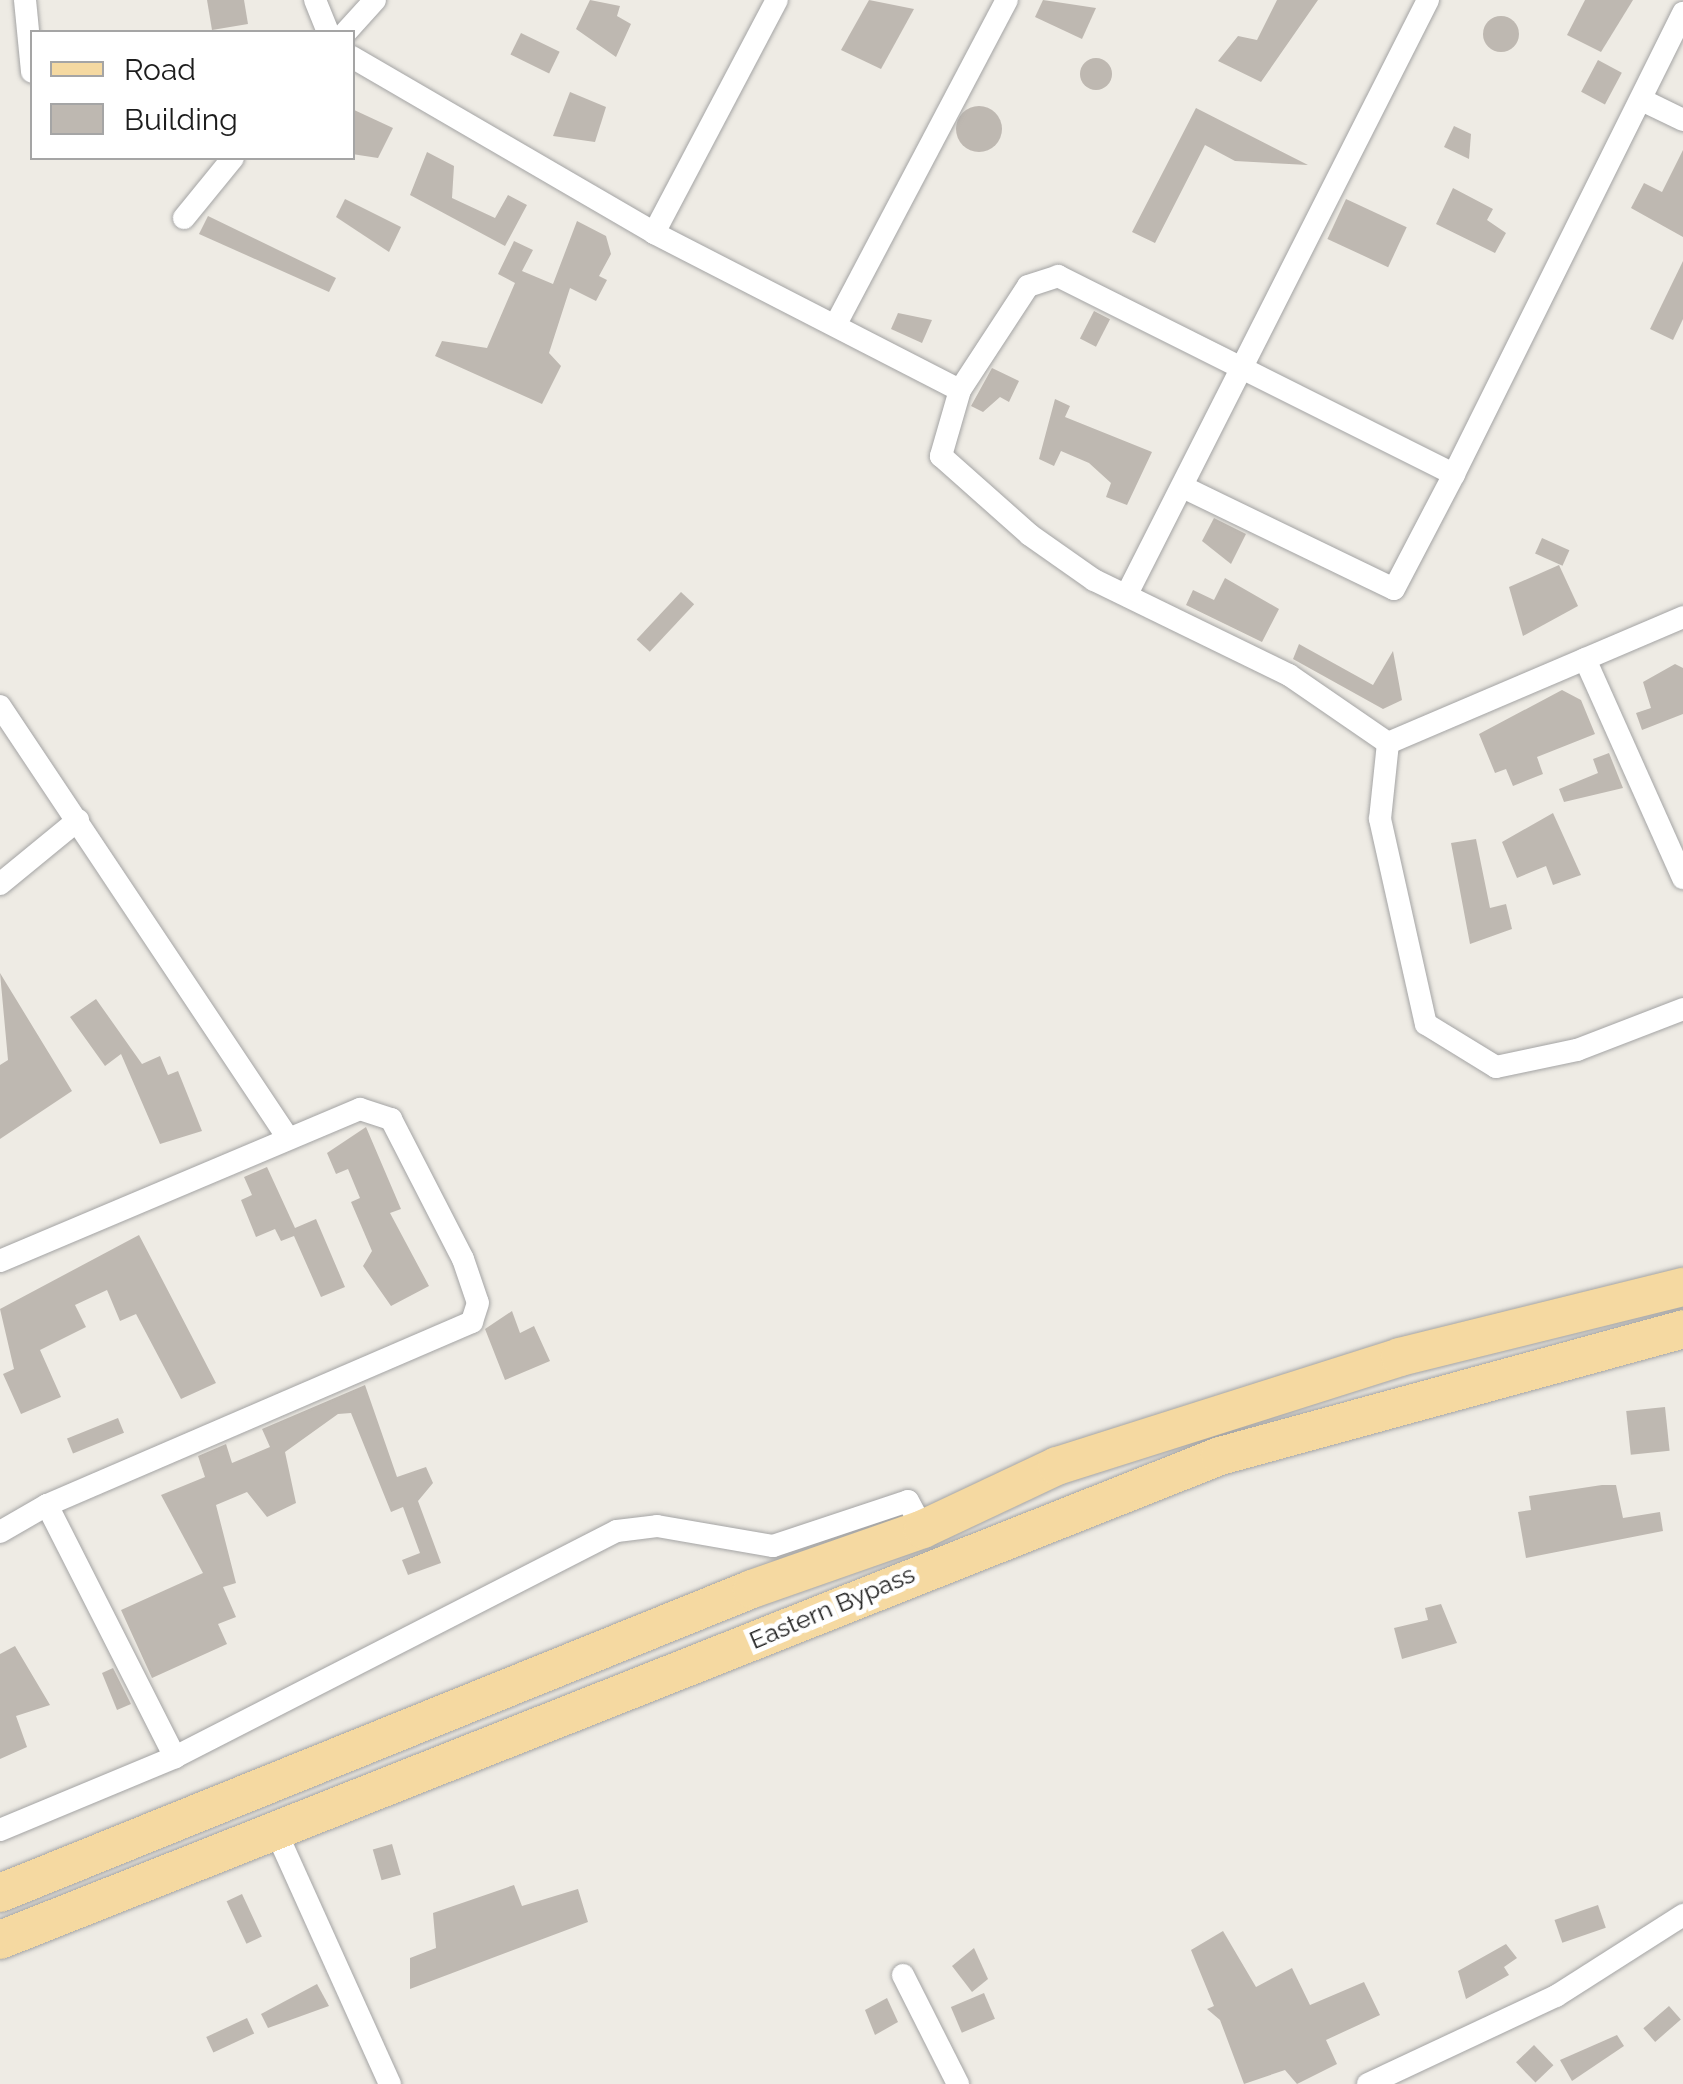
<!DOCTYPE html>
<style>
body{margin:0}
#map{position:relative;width:1683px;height:2084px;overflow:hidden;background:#eeebe4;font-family:Raleway,sans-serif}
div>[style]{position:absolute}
.building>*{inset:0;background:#beb8b1;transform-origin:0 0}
.round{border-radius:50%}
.roads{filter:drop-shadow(0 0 2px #a4a4a4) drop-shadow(0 0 2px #a4a4a4)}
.minor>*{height:22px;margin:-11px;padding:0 11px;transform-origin:11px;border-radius:11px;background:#fff}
.primary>*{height:38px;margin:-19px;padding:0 19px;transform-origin:19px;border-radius:19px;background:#f5d9a1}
span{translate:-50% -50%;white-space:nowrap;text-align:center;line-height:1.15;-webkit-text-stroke:10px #fff;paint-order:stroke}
.street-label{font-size:25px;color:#1d1d1d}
.legend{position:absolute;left:30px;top:30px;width:325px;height:130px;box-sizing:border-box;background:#fff;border:2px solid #a5a5a5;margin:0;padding:12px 18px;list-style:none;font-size:30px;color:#1d1d1d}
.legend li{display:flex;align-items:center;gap:20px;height:50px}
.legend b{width:50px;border:2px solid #a5a5a5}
</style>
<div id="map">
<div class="building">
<i style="clip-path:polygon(207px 0,244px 0,248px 24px,212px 30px)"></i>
<i style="clip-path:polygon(590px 0,620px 6px,617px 16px,631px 24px,616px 57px,576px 29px)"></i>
<i style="clip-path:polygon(869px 0,914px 9px,881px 69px,841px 50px)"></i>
<i style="clip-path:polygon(1043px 0,1096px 8px,1082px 39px,1035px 17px)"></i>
<i style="clip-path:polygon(1277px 0,1318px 0,1261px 82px,1218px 61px,1238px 36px,1257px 40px)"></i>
<i style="clip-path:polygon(1585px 0,1633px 0,1601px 52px,1567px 35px)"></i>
<i class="round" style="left:1483px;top:16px;width:36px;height:36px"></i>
<i style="left:521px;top:33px;width:43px;height:24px;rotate:26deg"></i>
<i class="round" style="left:1080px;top:58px;width:32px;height:32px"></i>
<i style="left:1598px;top:60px;width:27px;height:36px;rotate:28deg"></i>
<i style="clip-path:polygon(570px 92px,606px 107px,595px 142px,553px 136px)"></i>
<i class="round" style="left:956px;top:106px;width:46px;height:46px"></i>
<i style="clip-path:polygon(1196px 108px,1308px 165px,1235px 161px,1205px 145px,1155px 243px,1132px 232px)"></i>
<i style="clip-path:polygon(352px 109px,393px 128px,378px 158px,352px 154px)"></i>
<i style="clip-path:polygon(1454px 126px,1471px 134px,1469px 159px,1444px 147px)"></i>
<i style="clip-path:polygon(1683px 150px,1683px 237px,1631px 208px,1644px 183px,1662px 192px)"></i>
<i style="clip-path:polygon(427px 152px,454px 166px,452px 198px,495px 218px,508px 195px,527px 205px,505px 246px,410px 195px)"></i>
<i style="clip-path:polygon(1453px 188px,1493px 209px,1487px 220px,1506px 233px,1495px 253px,1436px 224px)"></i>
<i style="clip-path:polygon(345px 199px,401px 227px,389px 252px,336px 217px)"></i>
<i style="left:1346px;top:199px;width:67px;height:44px;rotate:25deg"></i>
<i style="clip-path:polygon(208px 216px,336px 278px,329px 292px,199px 234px)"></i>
<i style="clip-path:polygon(577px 221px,606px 236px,611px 254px,599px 276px,607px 280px,596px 301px,570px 288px,549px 353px,561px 366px,542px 404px,435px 356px,442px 341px,487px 348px,515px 283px,498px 274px,514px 241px,533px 250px,522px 271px,553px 284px)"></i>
<i style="clip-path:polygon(1683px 261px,1683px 319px,1673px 340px,1650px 329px)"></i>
<i style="left:1094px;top:311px;width:18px;height:31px;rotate:27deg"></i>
<i style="clip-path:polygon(898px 313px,932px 320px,922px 343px,891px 329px)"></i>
<i style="clip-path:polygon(992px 368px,1019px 381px,1009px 402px,1000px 397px,983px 412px,971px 406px)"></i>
<i style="clip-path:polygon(1055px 399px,1070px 406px,1065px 417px,1152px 452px,1127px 505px,1106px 497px,1111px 483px,1089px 463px,1061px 451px,1054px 466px,1039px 459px)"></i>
<i style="clip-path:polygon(1214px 518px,1246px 534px,1231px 564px,1202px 541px)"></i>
<i style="left:1542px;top:538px;width:30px;height:17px;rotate:24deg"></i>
<i style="clip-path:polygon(1559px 565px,1578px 606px,1523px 636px,1509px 587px)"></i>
<i style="clip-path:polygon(1225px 578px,1279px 609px,1262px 642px,1186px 605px,1193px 590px,1214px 600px)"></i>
<i style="left:681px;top:592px;width:18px;height:65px;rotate:43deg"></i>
<i style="clip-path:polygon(1299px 644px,1373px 685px,1393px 651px,1402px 700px,1383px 709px,1293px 659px)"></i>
<i style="clip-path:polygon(1675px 664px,1683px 668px,1683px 714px,1642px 730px,1636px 713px,1651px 708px,1643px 682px)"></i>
<i style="clip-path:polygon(1562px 690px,1581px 700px,1595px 734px,1537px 757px,1543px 774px,1513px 786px,1506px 769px,1495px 773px,1479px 734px)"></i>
<i style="clip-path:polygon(1609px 753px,1623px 788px,1564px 802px,1559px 789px,1598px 773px,1593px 759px)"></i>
<i style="clip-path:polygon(1553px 813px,1581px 875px,1553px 885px,1546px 866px,1517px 878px,1502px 842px)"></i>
<i style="clip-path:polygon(1476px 839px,1490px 908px,1506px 904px,1512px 929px,1470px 944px,1451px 843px)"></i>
<i style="clip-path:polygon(0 973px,72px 1091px,0 1139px,0 1065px,8px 1060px)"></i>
<i style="clip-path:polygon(96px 999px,142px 1064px,160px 1056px,168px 1075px,178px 1071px,202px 1131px,160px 1144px,121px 1054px,105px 1066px,70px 1017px)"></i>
<i style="clip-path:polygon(366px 1127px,401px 1209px,390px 1213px,429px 1286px,391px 1306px,363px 1266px,372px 1251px,351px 1202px,360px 1198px,348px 1169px,336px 1174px,327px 1153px)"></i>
<i style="clip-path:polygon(267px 1167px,295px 1228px,316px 1219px,345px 1287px,321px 1297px,294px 1236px,281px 1241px,275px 1229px,256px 1237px,241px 1200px,252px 1195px,244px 1177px)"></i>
<i style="clip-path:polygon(139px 1235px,216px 1383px,181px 1399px,136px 1314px,120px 1321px,107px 1290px,75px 1305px,86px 1327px,40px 1350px,61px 1397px,21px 1414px,3px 1374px,14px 1369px,0 1309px)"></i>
<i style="clip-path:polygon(512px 1311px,520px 1333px,534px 1326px,550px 1361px,505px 1380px,485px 1329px)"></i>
<i style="clip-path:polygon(365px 1385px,397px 1477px,426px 1467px,433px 1483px,418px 1501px,441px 1563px,408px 1575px,402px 1560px,420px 1553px,403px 1507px,391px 1512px,351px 1413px,338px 1414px,285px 1452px,296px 1503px,267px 1517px,247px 1492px,216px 1505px,236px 1583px,223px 1587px,236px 1617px,218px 1624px,227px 1644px,152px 1678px,121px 1610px,203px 1573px,161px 1495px,205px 1477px,198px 1456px,226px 1444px,232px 1463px,270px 1447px,262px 1429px)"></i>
<i style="left:1665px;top:1407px;width:44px;height:39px;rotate:84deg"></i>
<i style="left:118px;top:1418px;width:16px;height:55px;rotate:68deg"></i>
<i style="clip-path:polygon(1602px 1485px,1616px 1485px,1623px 1518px,1660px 1512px,1663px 1531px,1526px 1558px,1518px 1512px,1531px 1510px,1529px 1496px)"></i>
<i style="clip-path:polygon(1441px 1604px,1457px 1643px,1402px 1659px,1394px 1628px,1428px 1620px,1425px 1608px)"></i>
<i style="clip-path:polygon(15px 1646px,50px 1705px,16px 1716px,27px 1747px,0 1759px,0 1654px)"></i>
<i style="clip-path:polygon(113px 1668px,131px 1704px,117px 1710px,102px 1673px)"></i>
<i style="left:392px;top:1844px;width:32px;height:20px;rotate:74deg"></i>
<i style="clip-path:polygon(514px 1885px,522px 1906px,578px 1889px,588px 1922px,410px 1989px,410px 1958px,436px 1948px,433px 1913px)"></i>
<i style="left:242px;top:1894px;width:47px;height:17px;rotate:65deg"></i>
<i style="left:1598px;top:1905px;width:24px;height:46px;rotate:71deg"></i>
<i style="clip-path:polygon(1223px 1931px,1256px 1987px,1292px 1968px,1310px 2005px,1364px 1982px,1380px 2015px,1326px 2040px,1337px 2064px,1297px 2084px,1285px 2070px,1244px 2084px,1220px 2020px,1207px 2009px,1214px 2006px,1191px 1950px)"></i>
<i style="clip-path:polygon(1506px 1944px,1517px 1958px,1504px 1967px,1509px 1975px,1466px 1999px,1458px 1971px)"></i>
<i style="clip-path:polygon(974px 1948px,988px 1979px,972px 1992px,952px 1966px)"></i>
<i style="clip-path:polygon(317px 1984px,329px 2006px,268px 2028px,261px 2014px)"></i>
<i style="left:984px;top:1993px;width:28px;height:36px;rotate:67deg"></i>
<i style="clip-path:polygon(887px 1998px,898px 2022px,875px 2035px,865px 2010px)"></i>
<i style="left:1669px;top:2006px;width:18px;height:34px;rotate:49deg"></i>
<i style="left:247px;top:2018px;width:17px;height:45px;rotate:65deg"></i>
<i style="clip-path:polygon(1617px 2035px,1624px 2046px,1572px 2081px,1560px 2060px)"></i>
<i style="left:1534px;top:2045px;width:28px;height:25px;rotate:46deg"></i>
</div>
<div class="roads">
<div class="minor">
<i style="left:25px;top:0;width:72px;rotate:84.4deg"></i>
<i style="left:315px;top:0;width:35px;rotate:68deg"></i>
<i style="left:346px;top:32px;width:43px;rotate:-47.8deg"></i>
<i style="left:352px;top:57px;width:350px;rotate:30.2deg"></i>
<i style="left:654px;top:233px;width:344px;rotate:27.2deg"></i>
<i style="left:960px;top:390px;width:124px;rotate:-56.8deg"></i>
<i style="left:1028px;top:286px;width:32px;rotate:-18deg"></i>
<i style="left:1058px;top:276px;width:443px;rotate:26.6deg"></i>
<i style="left:1454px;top:474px;width:515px;rotate:-63.58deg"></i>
<i style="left:1646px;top:102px;width:41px;rotate:25.9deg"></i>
<i style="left:184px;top:218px;width:77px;rotate:-50.8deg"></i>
<i style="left:654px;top:233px;width:263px;rotate:-62.2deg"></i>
<i style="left:836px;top:324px;width:366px;rotate:-62.2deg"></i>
<i style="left:960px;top:390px;width:69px;rotate:106.1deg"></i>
<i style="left:941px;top:456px;width:119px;rotate:41.6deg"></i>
<i style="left:1030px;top:535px;width:78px;rotate:35.1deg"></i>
<i style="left:1094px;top:580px;width:217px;rotate:26deg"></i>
<i style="left:1289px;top:675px;width:120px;rotate:34.5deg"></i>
<i style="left:1183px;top:487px;width:234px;rotate:25.8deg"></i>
<i style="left:1394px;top:589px;width:130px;rotate:-62.4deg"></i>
<i style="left:1127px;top:594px;width:666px;rotate:-63.13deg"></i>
<i style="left:1585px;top:659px;width:240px;rotate:65.9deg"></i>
<i style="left:0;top:706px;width:519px;rotate:56.31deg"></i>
<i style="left:1388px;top:743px;width:76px;rotate:96deg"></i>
<i style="left:1380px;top:819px;width:210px;rotate:77.4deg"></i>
<i style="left:1426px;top:1024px;width:82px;rotate:31.6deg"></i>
<i style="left:1496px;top:1067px;width:83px;rotate:-11.9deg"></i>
<i style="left:1577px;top:1050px;width:114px;rotate:-21.1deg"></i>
<i style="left:1388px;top:743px;width:321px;rotate:-23.1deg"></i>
<i style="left:0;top:884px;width:101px;rotate:-39.4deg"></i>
<i style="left:0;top:1261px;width:391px;rotate:-22.9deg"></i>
<i style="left:360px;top:1109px;width:33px;rotate:18deg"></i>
<i style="left:391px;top:1119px;width:157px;rotate:62.8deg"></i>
<i style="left:463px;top:1259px;width:46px;rotate:71.2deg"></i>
<i style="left:478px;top:1303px;width:20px;rotate:108deg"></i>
<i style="left:472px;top:1322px;width:463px;rotate:156.7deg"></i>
<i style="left:47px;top:1505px;width:283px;rotate:63.1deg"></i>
<i style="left:0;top:1532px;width:54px;rotate:-29.9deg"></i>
<i style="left:0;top:1830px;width:190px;rotate:-22.6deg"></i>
<i style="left:175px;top:1757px;width:496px;rotate:-27.1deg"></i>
<i style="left:617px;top:1531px;width:40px;rotate:-7.1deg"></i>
<i style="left:657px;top:1526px;width:118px;rotate:9.8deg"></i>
<i style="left:773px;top:1546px;width:142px;rotate:-18.4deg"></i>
<i style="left:908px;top:1501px;width:32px;rotate:62deg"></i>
<i style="left:278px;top:1836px;width:272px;rotate:65.7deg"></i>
<i style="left:903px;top:1975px;width:122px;rotate:63.2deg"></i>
<i style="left:1368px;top:2084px;width:208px;rotate:-25.1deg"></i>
<i style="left:1556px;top:1996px;width:151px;rotate:-32.5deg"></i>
</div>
<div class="primary">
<i style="left:0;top:1893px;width:811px;rotate:-22.01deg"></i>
<i style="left:752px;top:1589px;width:181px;rotate:-19.3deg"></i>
<i style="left:923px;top:1529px;width:148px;rotate:-25.2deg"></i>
<i style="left:1057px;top:1466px;width:360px;rotate:-17.6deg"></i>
<i style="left:1400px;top:1357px;width:292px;rotate:-13.9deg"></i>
<i style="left:0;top:1940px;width:1312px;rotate:-21.64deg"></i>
<i style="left:1220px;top:1456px;width:480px;rotate:-15.3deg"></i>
</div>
</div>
<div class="street-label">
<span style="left:832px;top:1607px;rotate:-23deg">Eastern Bypass</span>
</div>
<ul class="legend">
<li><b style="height:12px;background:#f5d9a1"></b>Road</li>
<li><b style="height:28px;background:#beb8b1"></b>Building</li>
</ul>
</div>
